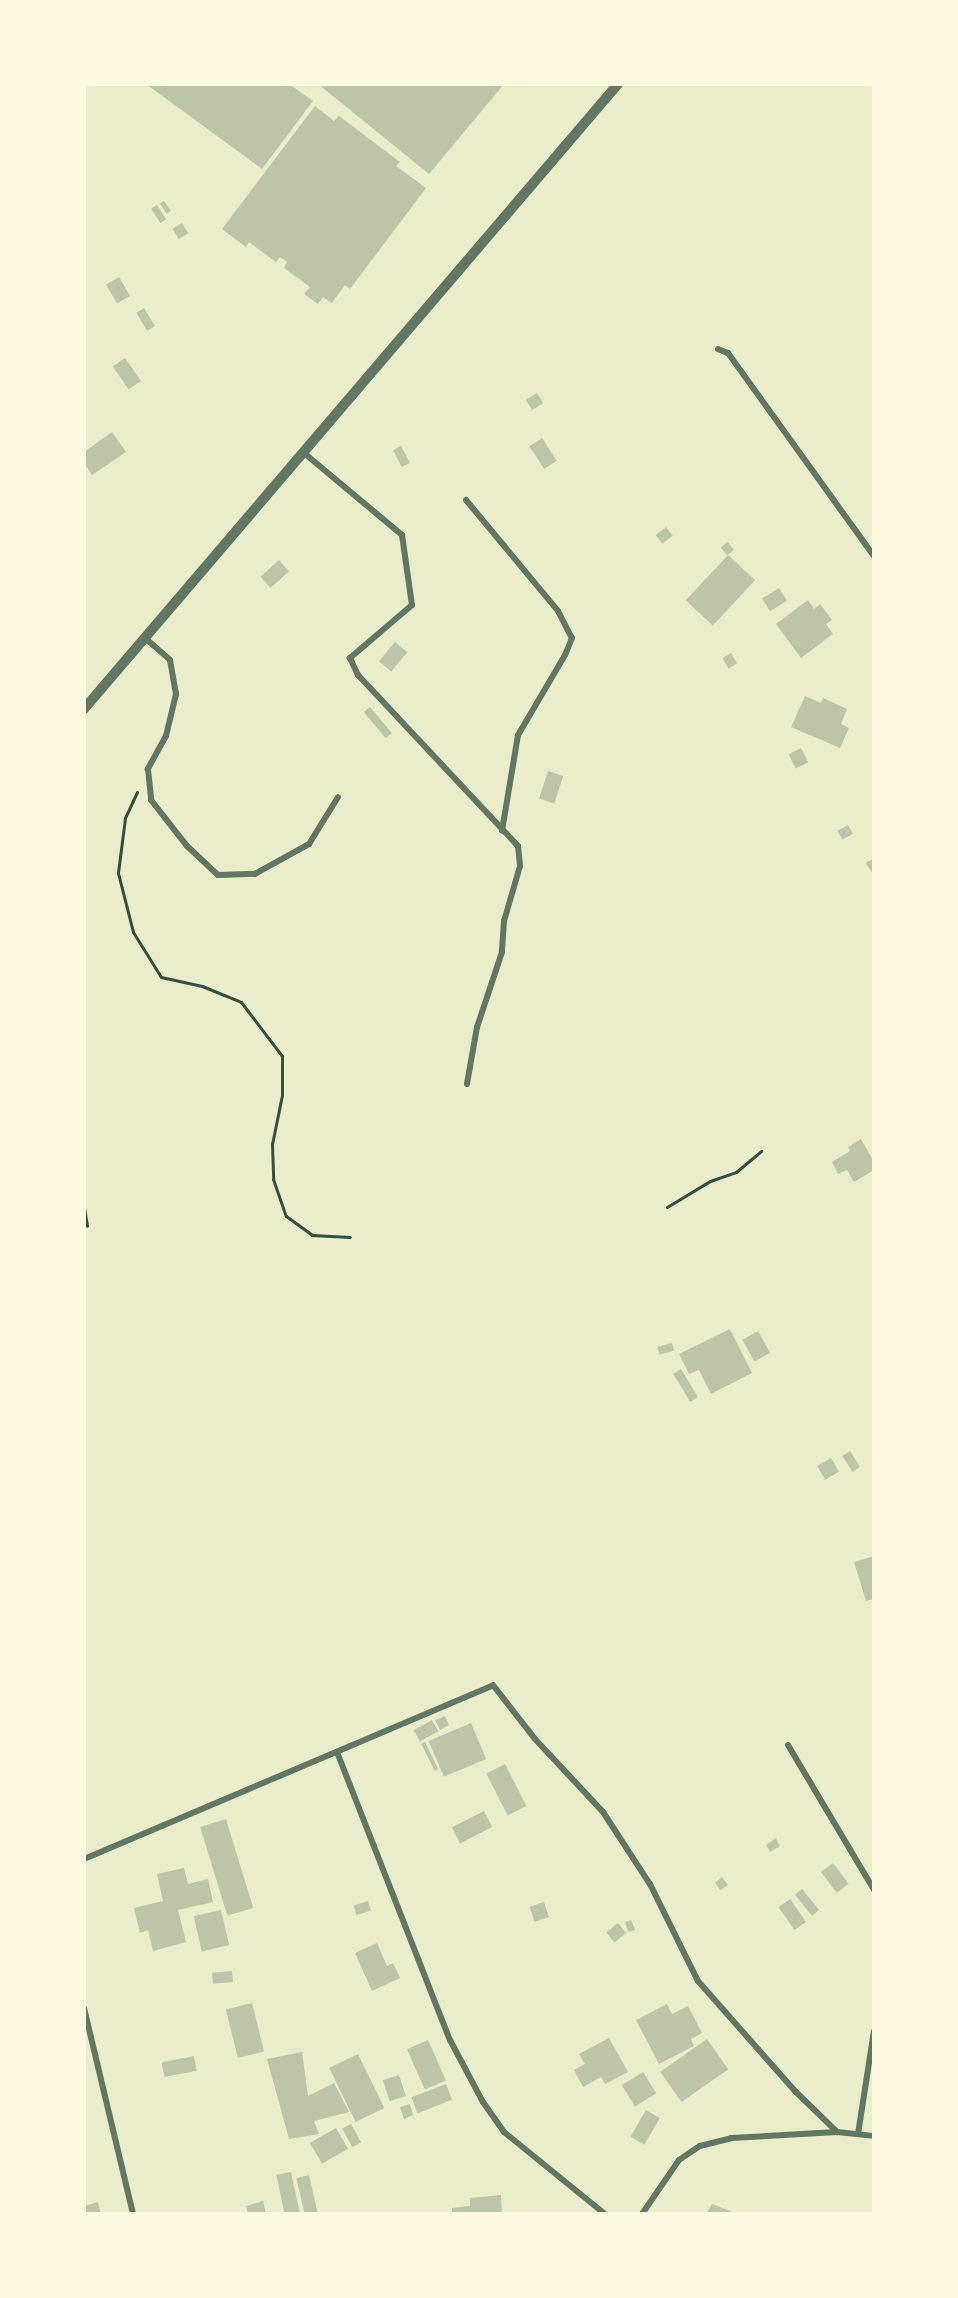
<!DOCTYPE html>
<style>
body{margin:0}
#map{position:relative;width:958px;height:2298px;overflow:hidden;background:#e9edc9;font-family:Cabin,sans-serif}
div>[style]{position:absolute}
.building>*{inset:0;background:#bcc5a7;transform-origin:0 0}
.path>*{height:3px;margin:-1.5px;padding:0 1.5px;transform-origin:1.5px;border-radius:1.5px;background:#344e41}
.minor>*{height:6px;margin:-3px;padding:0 3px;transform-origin:3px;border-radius:3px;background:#617663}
.tertiary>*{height:10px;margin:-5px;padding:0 5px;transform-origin:5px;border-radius:5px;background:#617663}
span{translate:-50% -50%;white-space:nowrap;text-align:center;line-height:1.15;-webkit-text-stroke:6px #fefae0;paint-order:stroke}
.frame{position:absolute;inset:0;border:86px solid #fefae0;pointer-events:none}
</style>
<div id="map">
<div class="building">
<i style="clip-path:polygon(146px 84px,289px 84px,313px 101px,262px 169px)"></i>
<i style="clip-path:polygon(318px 84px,504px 84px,429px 174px)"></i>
<i style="clip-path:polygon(315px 106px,334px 121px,339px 116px,400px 162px,396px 166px,426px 188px,350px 289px,345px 285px,332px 303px,323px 297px,318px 304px,304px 294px,310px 287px,284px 268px,287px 262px,280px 257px,276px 262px,249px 242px,246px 247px,222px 229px)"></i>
<i style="left:164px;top:201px;width:12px;height:5px;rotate:55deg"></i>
<i style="left:157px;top:205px;width:17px;height:7px;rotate:57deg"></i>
<i style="left:182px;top:223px;width:12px;height:11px;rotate:59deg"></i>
<i style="left:119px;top:277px;width:22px;height:15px;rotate:60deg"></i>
<i style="left:144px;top:308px;width:21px;height:9px;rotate:59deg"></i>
<i style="left:125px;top:358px;width:28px;height:15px;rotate:55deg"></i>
<i style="left:537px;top:393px;width:12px;height:13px;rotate:59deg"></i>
<i style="clip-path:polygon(112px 432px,126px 452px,92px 475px,84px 463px,84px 452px)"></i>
<i style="left:542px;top:438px;width:27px;height:15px;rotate:57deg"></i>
<i style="left:401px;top:446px;width:19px;height:9px;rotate:62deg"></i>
<i style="left:666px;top:527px;width:11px;height:13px;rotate:52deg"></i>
<i style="left:728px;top:542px;width:10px;height:9px;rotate:53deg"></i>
<i style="left:728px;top:555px;width:37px;height:62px;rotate:43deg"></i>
<i style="left:279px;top:560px;width:15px;height:25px;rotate:48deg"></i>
<i style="left:779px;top:588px;width:15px;height:20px;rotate:58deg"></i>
<i style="clip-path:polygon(808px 600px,814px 609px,820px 604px,832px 620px,826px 624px,833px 634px,801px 658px,776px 624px)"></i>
<i style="left:395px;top:642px;width:16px;height:25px;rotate:40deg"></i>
<i style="left:731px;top:653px;width:12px;height:10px;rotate:59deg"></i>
<i style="clip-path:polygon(805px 696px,821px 703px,823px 698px,847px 709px,841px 724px,849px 728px,840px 748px,791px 727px)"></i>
<i style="left:370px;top:707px;width:34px;height:8px;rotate:50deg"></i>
<i style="left:801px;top:748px;width:16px;height:14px;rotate:63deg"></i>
<i style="left:548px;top:771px;width:16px;height:29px;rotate:18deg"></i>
<i style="left:848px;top:825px;width:10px;height:12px;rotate:61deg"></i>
<i style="clip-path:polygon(873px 859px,874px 861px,874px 876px,866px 863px)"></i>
<i style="clip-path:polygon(861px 1139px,874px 1162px,874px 1170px,854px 1182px,847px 1170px,838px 1174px,832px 1162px,850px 1151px,848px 1147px)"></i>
<i style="clip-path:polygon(730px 1329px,752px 1373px,711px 1394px,699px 1370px,689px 1374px,679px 1354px)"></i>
<i style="left:758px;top:1331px;width:25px;height:18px;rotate:61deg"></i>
<i style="left:672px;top:1343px;width:8px;height:15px;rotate:76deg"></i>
<i style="left:681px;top:1369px;width:33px;height:9px;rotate:59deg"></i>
<i style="left:850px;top:1451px;width:19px;height:9px;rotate:58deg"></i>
<i style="left:831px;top:1458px;width:16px;height:16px;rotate:60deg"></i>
<i style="clip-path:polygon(874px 1556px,874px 1599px,866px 1601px,854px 1562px)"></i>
<i style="clip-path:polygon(445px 1716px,449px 1725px,440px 1730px,435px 1720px)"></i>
<i style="left:432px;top:1720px;width:13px;height:21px;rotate:61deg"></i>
<i style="left:471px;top:1723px;width:39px;height:46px;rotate:67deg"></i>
<i style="left:425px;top:1742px;width:30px;height:4px;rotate:64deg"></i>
<i style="left:505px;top:1764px;width:47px;height:21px;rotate:63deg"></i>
<i style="left:484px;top:1811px;width:18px;height:36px;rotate:63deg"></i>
<i style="left:226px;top:1819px;width:93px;height:27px;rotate:73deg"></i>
<i style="clip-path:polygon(776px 1838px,780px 1846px,770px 1852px,766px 1845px)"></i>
<i style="left:833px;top:1863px;width:26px;height:15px;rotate:53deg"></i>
<i style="clip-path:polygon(184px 1868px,188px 1884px,208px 1879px,213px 1902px,178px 1910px,186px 1942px,153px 1951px,148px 1930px,140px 1933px,134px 1908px,163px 1901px,157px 1874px)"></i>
<i style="clip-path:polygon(722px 1877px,728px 1885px,720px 1890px,715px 1883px)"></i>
<i style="left:802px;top:1889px;width:27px;height:9px;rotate:51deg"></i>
<i style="left:790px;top:1899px;width:28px;height:14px;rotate:55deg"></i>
<i style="left:368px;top:1901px;width:10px;height:15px;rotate:73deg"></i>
<i style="left:544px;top:1902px;width:16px;height:15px;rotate:72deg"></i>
<i style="left:221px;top:1910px;width:36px;height:28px;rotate:77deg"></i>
<i style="clip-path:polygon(631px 1920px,635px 1930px,628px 1932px,625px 1922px)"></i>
<i style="left:618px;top:1923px;width:13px;height:15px;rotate:51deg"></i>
<i style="clip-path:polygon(377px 1943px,387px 1966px,393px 1963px,400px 1978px,372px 1991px,355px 1953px)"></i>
<i style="left:232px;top:1971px;width:11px;height:20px;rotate:85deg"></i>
<i style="left:252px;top:2003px;width:50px;height:27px;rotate:76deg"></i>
<i style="clip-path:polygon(667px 2004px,672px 2014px,688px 2006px,702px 2033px,691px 2039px,694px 2046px,659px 2064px,636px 2020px)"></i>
<i style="clip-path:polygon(609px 2038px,628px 2072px,605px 2084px,601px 2077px,583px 2087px,574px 2070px,585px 2064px,579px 2054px)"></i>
<i style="left:707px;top:2039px;width:37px;height:57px;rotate:55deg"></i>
<i style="left:428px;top:2040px;width:44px;height:23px;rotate:66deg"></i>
<i style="clip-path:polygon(302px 2052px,308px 2096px,334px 2083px,349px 2112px,314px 2121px,319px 2134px,289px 2139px,267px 2059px)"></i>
<i style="left:358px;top:2054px;width:60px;height:32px;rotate:64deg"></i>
<i style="left:194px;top:2056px;width:15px;height:33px;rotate:79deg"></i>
<i style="left:643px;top:2072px;width:25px;height:25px;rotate:58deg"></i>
<i style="left:399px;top:2075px;width:22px;height:17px;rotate:72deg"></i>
<i style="left:446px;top:2084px;width:17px;height:37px;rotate:69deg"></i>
<i style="clip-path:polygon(410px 2104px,413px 2115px,404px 2119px,400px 2107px)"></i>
<i style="left:646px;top:2110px;width:16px;height:31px;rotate:30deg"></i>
<i style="left:351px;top:2124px;width:21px;height:10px;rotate:61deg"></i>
<i style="left:336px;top:2128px;width:24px;height:30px;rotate:60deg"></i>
<i style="left:291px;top:2172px;width:43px;height:15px;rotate:78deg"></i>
<i style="left:309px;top:2175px;width:40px;height:13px;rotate:77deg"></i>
<i style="clip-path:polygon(501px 2195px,502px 2214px,452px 2214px,452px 2208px,470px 2206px,470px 2198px)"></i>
<i style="clip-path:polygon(263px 2201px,266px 2214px,248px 2214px,246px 2206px)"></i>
<i style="clip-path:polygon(98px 2202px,101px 2214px,84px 2214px,84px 2206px)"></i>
<i style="clip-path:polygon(712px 2204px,738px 2214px,706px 2214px)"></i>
</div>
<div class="path">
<i style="left:137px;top:792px;width:29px;rotate:115deg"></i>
<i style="left:125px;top:818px;width:55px;rotate:97.3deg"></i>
<i style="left:118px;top:873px;width:61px;rotate:75.7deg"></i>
<i style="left:133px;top:932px;width:53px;rotate:58.1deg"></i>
<i style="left:161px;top:977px;width:42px;rotate:12.4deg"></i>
<i style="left:202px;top:986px;width:42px;rotate:22.3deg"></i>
<i style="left:241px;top:1002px;width:68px;rotate:52.8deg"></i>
<i style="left:282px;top:1056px;width:39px;rotate:90deg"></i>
<i style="left:282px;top:1095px;width:50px;rotate:101.5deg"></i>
<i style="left:272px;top:1144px;width:35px;rotate:88deg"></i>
<i style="left:273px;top:1179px;width:39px;rotate:71deg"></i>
<i style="left:286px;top:1216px;width:32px;rotate:36deg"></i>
<i style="left:312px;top:1235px;width:38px;rotate:3deg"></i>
<i style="left:84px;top:1207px;width:19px;rotate:81deg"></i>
<i style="left:667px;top:1207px;width:50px;rotate:-31.2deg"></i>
<i style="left:710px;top:1181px;width:28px;rotate:-19deg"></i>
<i style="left:736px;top:1172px;width:33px;rotate:-40deg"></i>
</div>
<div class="minor">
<i style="left:718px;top:349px;width:11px;rotate:22deg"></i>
<i style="left:728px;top:353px;width:250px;rotate:54.3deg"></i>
<i style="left:304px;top:453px;width:128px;rotate:39.9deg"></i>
<i style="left:402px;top:535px;width:71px;rotate:81.9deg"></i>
<i style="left:412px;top:605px;width:82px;rotate:139.5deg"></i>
<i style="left:350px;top:658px;width:19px;rotate:65deg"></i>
<i style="left:358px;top:675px;width:234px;rotate:46.9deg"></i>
<i style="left:518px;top:846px;width:20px;rotate:84deg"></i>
<i style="left:520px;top:866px;width:57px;rotate:106.2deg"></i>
<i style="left:504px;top:921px;width:31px;rotate:94deg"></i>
<i style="left:502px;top:952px;width:79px;rotate:108.4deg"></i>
<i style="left:477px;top:1027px;width:58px;rotate:100deg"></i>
<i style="left:466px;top:500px;width:144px;rotate:50.3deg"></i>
<i style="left:558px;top:611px;width:30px;rotate:63deg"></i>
<i style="left:572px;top:638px;width:18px;rotate:112deg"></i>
<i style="left:565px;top:655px;width:93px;rotate:120.4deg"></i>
<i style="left:518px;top:735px;width:97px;rotate:99.5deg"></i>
<i style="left:145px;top:638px;width:33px;rotate:41deg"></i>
<i style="left:170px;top:660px;width:35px;rotate:80deg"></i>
<i style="left:176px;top:694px;width:43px;rotate:103.4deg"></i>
<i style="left:166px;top:736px;width:38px;rotate:119deg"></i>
<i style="left:148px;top:769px;width:31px;rotate:84deg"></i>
<i style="left:151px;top:800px;width:58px;rotate:52deg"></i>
<i style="left:187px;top:846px;width:42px;rotate:43.1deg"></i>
<i style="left:218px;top:875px;width:37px;rotate:-2deg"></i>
<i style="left:255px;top:874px;width:62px;rotate:-29.1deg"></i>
<i style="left:309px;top:844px;width:55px;rotate:-58.3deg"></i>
<i style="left:788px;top:1745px;width:169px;rotate:59.3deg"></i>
<i style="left:337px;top:1752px;width:309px;rotate:68.6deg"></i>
<i style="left:450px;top:2040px;width:70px;rotate:62deg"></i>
<i style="left:483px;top:2102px;width:37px;rotate:55deg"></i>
<i style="left:504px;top:2132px;width:130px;rotate:39.1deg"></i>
<i style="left:84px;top:1859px;width:444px;rotate:-23deg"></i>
<i style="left:493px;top:1685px;width:68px;rotate:52.1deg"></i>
<i style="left:535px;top:1739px;width:100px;rotate:47deg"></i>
<i style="left:603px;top:1812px;width:86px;rotate:56.9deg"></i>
<i style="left:650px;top:1884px;width:108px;rotate:63.7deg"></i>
<i style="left:698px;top:1981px;width:147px;rotate:48.6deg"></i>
<i style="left:795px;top:2091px;width:59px;rotate:44.3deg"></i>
<i style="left:84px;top:2008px;width:212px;rotate:76.6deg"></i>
<i style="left:858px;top:2134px;width:104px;rotate:-81.2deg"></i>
<i style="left:642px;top:2214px;width:65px;rotate:-55.6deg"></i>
<i style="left:679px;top:2160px;width:25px;rotate:-34deg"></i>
<i style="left:700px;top:2146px;width:32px;rotate:-14deg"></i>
<i style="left:731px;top:2138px;width:106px;rotate:-3.2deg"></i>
<i style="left:837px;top:2132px;width:37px;rotate:6deg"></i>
</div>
<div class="tertiary">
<i style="left:84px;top:709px;width:822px;rotate:-49.49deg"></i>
</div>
<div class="frame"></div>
</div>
